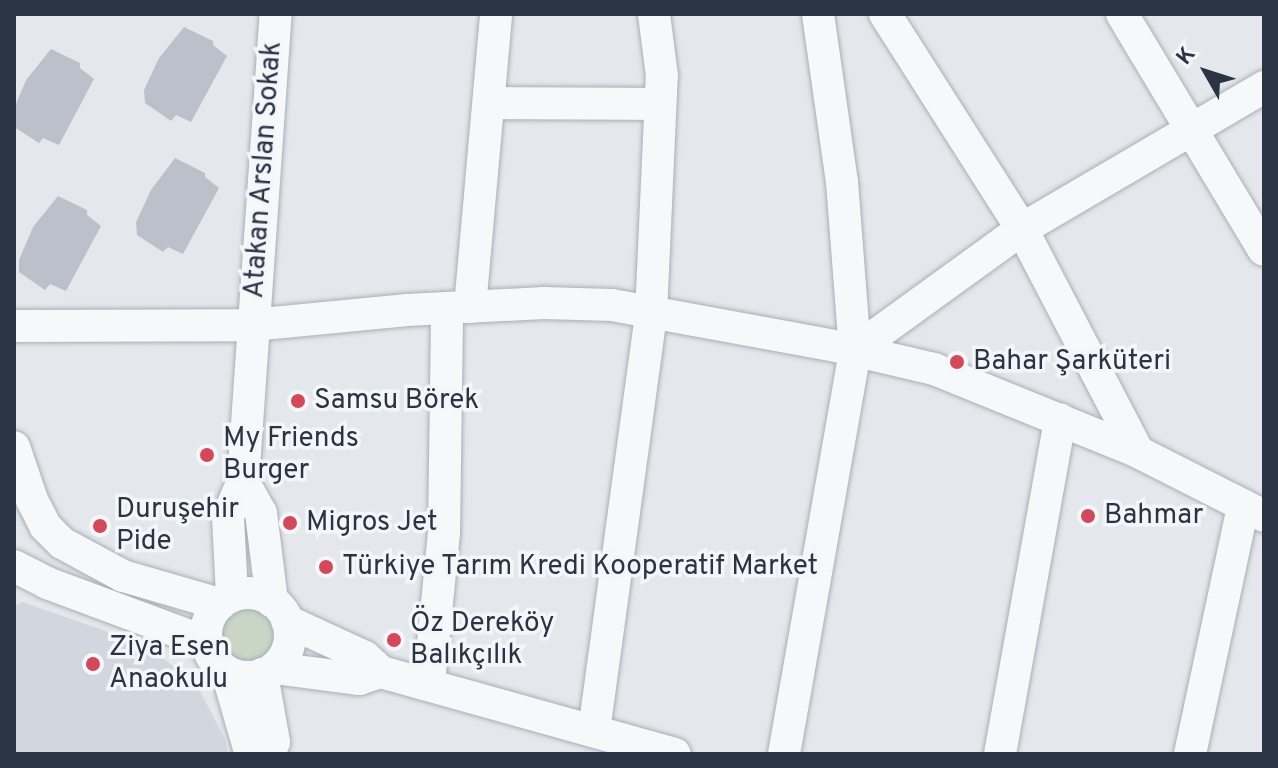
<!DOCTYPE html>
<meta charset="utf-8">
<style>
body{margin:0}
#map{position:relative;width:1278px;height:768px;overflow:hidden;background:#e4e7ec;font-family:Overpass,sans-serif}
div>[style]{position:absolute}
.built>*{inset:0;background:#d2d6de}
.green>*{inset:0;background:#c9d6c5}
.round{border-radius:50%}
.building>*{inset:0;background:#bbc0ca}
.roads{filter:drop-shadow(0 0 2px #a9aeb7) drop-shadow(0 0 2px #a9aeb7)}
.minor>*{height:32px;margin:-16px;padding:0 16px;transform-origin:16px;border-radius:16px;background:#f7f8fa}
.minor>.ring{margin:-16px;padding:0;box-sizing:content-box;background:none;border:32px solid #f7f8fa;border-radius:50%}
.dots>*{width:22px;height:22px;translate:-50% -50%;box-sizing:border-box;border:4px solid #f4f6f9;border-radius:50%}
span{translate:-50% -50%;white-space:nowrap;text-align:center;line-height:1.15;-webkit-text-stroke:7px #f4f6f9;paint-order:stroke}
.street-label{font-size:28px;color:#2b3445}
.poi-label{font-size:28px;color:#2b3445}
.left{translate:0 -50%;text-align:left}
.frame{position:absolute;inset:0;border:16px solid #2b3445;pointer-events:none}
.north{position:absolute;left:1166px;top:32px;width:80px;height:80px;-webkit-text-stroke:6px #f4f6f9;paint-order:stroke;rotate:309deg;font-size:22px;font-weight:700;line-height:32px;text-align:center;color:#2b3445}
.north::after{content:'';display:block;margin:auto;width:28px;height:36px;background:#2b3445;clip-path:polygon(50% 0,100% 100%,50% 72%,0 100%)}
</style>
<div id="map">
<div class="built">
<i style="clip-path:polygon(22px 602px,146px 645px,196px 684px,225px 739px,228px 754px,14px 754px,14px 606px)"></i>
</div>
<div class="green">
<i class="round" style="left:217px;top:607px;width:58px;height:58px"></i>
</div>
<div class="building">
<i style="clip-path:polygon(184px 27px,213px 41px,213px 45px,227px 56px,191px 122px,176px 115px,171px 121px,145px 103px,144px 90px,159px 58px)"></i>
<i style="clip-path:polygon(51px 49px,80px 63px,80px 68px,94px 79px,59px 145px,43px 138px,39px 143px,14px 127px,14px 109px,26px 80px)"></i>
<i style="clip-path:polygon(175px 158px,205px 173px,205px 177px,219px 188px,183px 254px,168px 247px,163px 252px,137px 235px,136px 222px,151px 190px)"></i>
<i style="clip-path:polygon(58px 196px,87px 210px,87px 215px,101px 226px,66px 291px,50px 284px,45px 290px,19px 272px,19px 260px,33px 227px)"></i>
</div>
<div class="roads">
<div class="minor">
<i style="left:818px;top:14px;width:170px;rotate:81.9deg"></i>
<i style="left:842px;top:182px;width:169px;rotate:85.6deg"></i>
<i style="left:885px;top:14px;width:255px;rotate:57.5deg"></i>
<i style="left:1022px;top:229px;width:251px;rotate:62.5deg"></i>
<i style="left:1122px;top:14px;width:275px;rotate:59deg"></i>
<i style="left:489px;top:103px;width:171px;rotate:0.3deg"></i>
<i style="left:470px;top:307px;width:294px;rotate:-84.9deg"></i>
<i style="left:14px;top:326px;width:238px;rotate:-0.2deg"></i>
<i style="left:252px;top:325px;width:156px;rotate:-5.5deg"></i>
<i style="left:407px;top:310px;width:137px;rotate:-2.9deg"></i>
<i style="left:544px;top:303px;width:68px;rotate:1.7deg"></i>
<i style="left:612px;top:305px;width:232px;rotate:10.4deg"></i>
<i style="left:840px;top:347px;width:97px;rotate:13.2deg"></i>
<i style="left:934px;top:369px;width:220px;rotate:22.1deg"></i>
<i style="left:1138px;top:452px;width:141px;rotate:26.9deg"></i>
<i style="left:14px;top:447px;width:56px;rotate:71.2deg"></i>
<i style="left:32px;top:500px;width:29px;rotate:63deg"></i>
<i style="left:45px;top:526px;width:24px;rotate:45deg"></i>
<i style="left:62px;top:543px;width:69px;rotate:28.4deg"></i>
<i style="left:123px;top:576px;width:101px;rotate:16.1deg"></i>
<i style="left:243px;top:481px;width:37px;rotate:61deg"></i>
<i style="left:261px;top:513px;width:89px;rotate:82.9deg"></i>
<i style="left:14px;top:566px;width:37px;rotate:27deg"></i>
<i style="left:47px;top:583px;width:170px;rotate:20.4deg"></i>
<i class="ring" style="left:206px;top:593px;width:52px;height:52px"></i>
<i style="left:232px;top:596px;width:80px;rotate:-92.9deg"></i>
<i style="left:228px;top:516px;width:38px;rotate:-67deg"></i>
<i style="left:243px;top:481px;width:468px;rotate:-86deg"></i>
<i style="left:287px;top:621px;width:86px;rotate:24.8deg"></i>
<i style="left:365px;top:657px;width:22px;rotate:43deg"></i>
<i style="left:274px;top:668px;width:86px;rotate:7.4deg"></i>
<i style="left:359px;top:679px;width:23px;rotate:-18deg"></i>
<i style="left:381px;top:672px;width:305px;rotate:15.6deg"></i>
<i style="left:227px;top:672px;width:79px;rotate:73.9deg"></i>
<i style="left:249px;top:748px;width:8px;rotate:50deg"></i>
<i style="left:262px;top:674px;width:69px;rotate:80deg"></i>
<i style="left:274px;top:742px;width:13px;rotate:113deg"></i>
<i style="left:429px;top:683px;width:151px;rotate:-84.3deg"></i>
<i style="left:444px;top:533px;width:225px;rotate:-89.2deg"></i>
<i style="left:594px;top:731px;width:421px;rotate:-82.2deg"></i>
<i style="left:651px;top:314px;width:238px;rotate:-87.4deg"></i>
<i style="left:662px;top:76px;width:63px;rotate:-97.4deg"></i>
<i style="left:784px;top:754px;width:410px;rotate:-80deg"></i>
<i style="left:855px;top:350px;width:206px;rotate:-35.9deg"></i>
<i style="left:1022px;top:229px;width:281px;rotate:-30.4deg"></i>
<i style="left:1000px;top:754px;width:340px;rotate:-79.8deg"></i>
<i style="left:1190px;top:754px;width:254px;rotate:-77.9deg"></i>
</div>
</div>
<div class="dots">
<i style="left:957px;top:362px;background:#d1495b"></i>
<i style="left:298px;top:401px;background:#d1495b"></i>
<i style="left:207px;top:455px;background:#d1495b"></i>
<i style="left:1088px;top:516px;background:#d1495b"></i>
<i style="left:290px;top:523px;background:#d1495b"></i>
<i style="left:100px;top:526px;background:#d1495b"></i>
<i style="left:326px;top:567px;background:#d1495b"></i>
<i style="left:394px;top:640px;background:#d1495b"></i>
<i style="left:93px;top:664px;background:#d1495b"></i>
</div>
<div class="street-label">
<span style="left:264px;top:170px;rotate:-86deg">Atakan Arslan Sokak</span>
</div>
<div class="poi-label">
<span class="left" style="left:973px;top:362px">Bahar Şarküteri</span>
<span class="left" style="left:314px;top:401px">Samsu Börek</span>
<span class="left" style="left:223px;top:455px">My Friends<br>Burger</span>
<span class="left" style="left:116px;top:526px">Duruşehir<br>Pide</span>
<span class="left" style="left:1104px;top:516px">Bahmar</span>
<span class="left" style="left:306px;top:523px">Migros Jet</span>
<span class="left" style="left:342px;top:567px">Türkiye Tarım Kredi Kooperatif Market</span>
<span class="left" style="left:410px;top:640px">Öz Dereköy<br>Balıkçılık</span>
<span class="left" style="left:109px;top:664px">Ziya Esen<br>Anaokulu</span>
</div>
<div class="frame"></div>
<div class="north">K</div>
</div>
